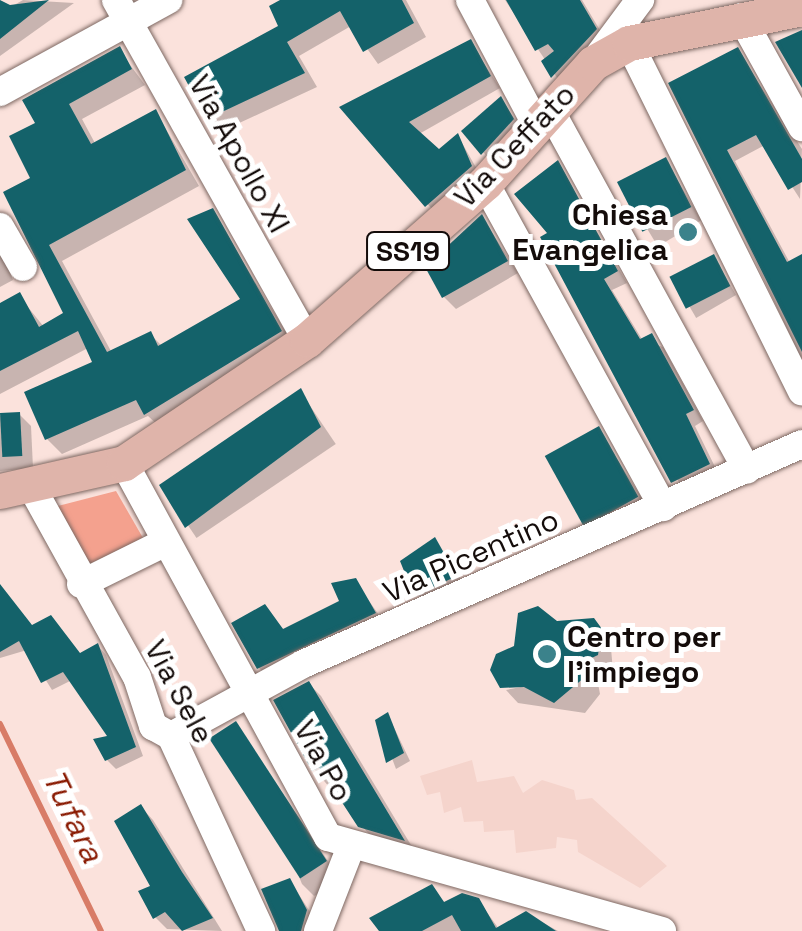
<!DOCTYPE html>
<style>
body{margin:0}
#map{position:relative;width:802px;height:931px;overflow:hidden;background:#fbe2dc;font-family:"Space Grotesk",sans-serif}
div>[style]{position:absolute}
.built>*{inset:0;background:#f5d4cc}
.green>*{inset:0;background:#f4a18e}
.shadow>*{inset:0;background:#0003;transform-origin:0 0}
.stream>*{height:6px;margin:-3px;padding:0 3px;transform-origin:3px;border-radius:3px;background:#d87c67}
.building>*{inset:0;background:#14626a;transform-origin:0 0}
.roads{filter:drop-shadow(0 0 2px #7d6862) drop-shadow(0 0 2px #7d6862)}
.minor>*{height:28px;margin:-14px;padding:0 14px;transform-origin:14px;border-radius:14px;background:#fff}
.major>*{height:35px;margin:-17.5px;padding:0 17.5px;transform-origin:17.5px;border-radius:17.5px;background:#dfb4aa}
.dots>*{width:28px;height:28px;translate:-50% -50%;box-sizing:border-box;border:5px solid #fff;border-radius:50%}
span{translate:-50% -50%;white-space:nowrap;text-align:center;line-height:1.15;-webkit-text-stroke:10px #fff;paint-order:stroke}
.shield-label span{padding:2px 8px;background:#fff;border:2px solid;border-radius:8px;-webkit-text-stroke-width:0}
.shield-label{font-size:28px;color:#140c0a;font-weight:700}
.street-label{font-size:30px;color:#140c0a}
.poi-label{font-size:30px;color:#140c0a;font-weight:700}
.right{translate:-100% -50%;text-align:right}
.left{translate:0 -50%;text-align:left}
.water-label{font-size:32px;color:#891900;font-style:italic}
</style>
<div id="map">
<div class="built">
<i style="clip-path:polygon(472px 760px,477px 782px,514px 776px,523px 793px,542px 780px,574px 790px,576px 800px,592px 798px,667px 866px,640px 888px,578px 852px,577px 840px,557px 837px,556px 848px,516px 853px,514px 830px,484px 832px,483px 821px,464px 822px,461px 807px,444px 813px,440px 792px,427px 795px,420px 776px)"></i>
</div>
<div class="green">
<i style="clip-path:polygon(116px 491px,143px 538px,82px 568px,54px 507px)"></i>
</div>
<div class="shadow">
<i style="clip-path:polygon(23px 0,74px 3px,0 56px,0 13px)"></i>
<i style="clip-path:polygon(286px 0,406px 0,426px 37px,378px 64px,351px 26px,299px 56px,317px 87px,222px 131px,209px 118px,281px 27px)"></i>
<i style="clip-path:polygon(505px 0,582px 0,607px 42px,564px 88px)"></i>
<i style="clip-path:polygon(470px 42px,500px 88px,419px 134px,439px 153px,458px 136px,482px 178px,439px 217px,343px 108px)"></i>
<i style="clip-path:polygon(119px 50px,145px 85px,82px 119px,96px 145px,156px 112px,199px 186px,62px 261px,112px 353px,150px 334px,162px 346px,243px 299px,212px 211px,295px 347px,161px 428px,148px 416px,62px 454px,47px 439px,95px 364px,88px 348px,0 394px,0 306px,19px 296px,44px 327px,66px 314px,7px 193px,33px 179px,38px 124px)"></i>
<i style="clip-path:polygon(737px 50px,802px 149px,800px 199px,765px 145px,735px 161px,790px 263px,802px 256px,802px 361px,672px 84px)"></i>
<i style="clip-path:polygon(501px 99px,523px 131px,494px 164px,464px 131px)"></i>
<i style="left:666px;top:161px;width:69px;height:51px;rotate:59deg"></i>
<i style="clip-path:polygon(557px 164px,627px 283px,612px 290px,643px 341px,663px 347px,703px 421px,695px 426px,719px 475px,684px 492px,551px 233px)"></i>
<i style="clip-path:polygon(482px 217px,518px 273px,456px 309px,444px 297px)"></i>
<i style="clip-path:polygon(0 251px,13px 280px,0 287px)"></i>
<i style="left:714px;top:257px;width:44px;height:46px;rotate:60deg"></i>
<i style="left:300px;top:391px;width:64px;height:168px;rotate:56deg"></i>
<i style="clip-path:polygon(19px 414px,31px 426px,33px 468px,0 471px,0 416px)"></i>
<i style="clip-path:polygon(598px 429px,652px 514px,601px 536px,585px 520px)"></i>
<i style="clip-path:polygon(435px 540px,467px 588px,429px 606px,417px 594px)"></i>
<i style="clip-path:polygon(355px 581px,386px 625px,271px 680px,259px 668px,265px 608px,285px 631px,342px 602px)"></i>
<i style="clip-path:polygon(0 591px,33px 628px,81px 655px,98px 646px,106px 655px,143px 756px,116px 769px,107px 760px,112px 737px,72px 680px,52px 690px,27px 650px,0 658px)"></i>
<i style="clip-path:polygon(594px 620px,610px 637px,613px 671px,597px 678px,600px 694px,585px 713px,518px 703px,506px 690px,536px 684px,502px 687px,556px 624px)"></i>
<i style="clip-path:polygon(309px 684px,321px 696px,414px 850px,373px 839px,314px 769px)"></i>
<i style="clip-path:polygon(388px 715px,410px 761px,396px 769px,378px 721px)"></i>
<i style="clip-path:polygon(236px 724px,332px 867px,332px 887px,314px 896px,302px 884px)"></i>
<i style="clip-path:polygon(141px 807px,153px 820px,222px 931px,167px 929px,155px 917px)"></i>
<i style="clip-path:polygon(290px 881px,318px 924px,316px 931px,283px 931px)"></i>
<i style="clip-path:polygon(431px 887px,446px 904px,478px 900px,499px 929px,527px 914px,558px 931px,382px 931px)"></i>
</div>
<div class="stream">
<i style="left:0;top:724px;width:230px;rotate:64deg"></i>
</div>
<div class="building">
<i style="clip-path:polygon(0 0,10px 5px,49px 0,0 39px)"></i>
<i style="clip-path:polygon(280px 0,402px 0,414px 23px,363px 52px,340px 11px,287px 42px,305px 73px,207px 119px,184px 77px,278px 26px,269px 6px)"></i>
<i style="clip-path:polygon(506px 0,580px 0,597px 29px,551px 78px,541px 61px,554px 51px,548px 44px,535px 51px)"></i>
<i style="clip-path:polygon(802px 30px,802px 88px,775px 42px)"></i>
<i style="clip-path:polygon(471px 39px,491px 76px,409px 122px,439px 149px,458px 133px,472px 166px,425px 207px,339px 107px)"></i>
<i style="clip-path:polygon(120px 46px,132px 69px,69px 104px,91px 144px,156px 109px,186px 170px,49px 245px,107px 352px,151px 331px,158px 346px,240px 299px,187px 219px,213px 208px,282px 331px,144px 415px,136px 400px,45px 440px,24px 392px,92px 362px,78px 331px,0 371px,0 303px,20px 292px,39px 327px,63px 313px,3px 192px,30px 178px,9px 136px,35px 123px,22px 100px)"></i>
<i style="clip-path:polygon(738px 47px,802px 159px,802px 182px,788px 190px,756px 135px,727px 150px,787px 262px,802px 254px,802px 352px,668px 83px)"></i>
<i style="clip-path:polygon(501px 96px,514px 119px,481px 155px,461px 131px)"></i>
<i style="left:666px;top:157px;width:56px;height:55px;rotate:63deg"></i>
<i style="clip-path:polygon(558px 160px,618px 271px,604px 279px,640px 339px,652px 333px,694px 410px,686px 414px,710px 464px,671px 483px,540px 237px,547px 233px,514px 194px)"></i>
<i style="clip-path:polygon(482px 214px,508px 261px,442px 298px,425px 267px)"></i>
<i style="left:714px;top:254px;width:36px;height:50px;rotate:63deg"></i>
<i style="clip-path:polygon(301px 388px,321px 427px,185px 528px,159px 485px)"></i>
<i style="left:20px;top:412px;width:44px;height:20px;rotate:87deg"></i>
<i style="left:599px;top:426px;width:81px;height:62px;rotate:61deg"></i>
<i style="clip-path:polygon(435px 537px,457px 576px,414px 596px,400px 561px)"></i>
<i style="clip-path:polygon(356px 578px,376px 613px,257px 669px,231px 623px,265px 604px,283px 629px,339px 601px,331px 583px)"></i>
<i style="clip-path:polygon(0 584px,32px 625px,51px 615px,80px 653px,98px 643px,136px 747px,105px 761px,93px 739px,107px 736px,63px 672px,41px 683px,19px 641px,0 652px)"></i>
<i style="clip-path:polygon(538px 606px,557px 621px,594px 618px,602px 629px,598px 655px,583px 662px,585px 677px,554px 703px,524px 687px,500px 688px,490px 670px,496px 654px,514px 646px,518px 613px)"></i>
<i style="clip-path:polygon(309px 681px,405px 841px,358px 827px,319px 767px,312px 771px,273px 700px)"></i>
<i style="clip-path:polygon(388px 712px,404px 753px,386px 763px,375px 720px)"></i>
<i style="left:236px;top:721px;width:167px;height:32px;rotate:57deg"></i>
<i style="clip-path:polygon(141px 804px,182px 872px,213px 918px,182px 931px,165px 912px,153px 919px,138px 891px,150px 886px,114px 821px)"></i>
<i style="clip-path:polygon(290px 878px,307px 910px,301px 931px,279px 931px,261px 889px)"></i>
<i style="clip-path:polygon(432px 884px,444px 902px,462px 893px,479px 898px,496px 928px,526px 911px,556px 931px,461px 931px,452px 915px,422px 931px,379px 931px,369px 918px)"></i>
</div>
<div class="roads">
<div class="minor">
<i style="left:116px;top:0;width:390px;rotate:60.7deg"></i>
<i style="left:470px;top:0;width:140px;rotate:62deg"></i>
<i style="left:741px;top:17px;width:126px;rotate:61deg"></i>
<i style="left:629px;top:43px;width:389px;rotate:63.6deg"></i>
<i style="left:599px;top:55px;width:69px;rotate:-53.3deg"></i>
<i style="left:0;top:92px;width:192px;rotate:-28.7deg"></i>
<i style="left:550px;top:110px;width:410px;rotate:61.3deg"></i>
<i style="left:485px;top:183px;width:370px;rotate:61.2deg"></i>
<i style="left:0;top:227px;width:46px;rotate:60.1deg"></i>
<i style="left:124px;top:463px;width:426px;rotate:61.4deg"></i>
<i style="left:328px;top:837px;width:347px;rotate:15.7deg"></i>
<i style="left:31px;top:486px;width:218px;rotate:61deg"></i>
<i style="left:137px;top:677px;width:52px;rotate:71.9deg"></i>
<i style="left:153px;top:726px;width:21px;rotate:29deg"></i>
<i style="left:171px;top:736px;width:215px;rotate:65.2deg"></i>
<i style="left:81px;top:584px;width:95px;rotate:-26.3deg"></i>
<i style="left:171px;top:736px;width:150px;rotate:-28.6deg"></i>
<i style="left:303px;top:664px;width:545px;rotate:-23.79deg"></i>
<i style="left:318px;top:931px;width:88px;rotate:-68.7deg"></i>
</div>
<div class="major">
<i style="left:0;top:491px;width:127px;rotate:-12.7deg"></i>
<i style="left:124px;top:463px;width:220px;rotate:-33.9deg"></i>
<i style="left:307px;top:340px;width:237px;rotate:-41.4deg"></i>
<i style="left:485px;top:183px;width:161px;rotate:-48deg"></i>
<i style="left:593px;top:63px;width:41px;rotate:-29.1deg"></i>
<i style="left:629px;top:43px;width:177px;rotate:-11.4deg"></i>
</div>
</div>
<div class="dots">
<i style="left:688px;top:232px;background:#3b828b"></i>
<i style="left:547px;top:654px;background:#3b828b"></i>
</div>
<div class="shield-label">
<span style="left:408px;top:251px">SS19</span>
</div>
<div class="street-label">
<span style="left:515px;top:146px;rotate:-46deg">Via Ceffato</span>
<span style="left:239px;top:154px;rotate:61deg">Via Apollo XI</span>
<span style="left:471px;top:556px;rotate:-24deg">Via Picentino</span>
<span style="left:179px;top:692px;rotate:62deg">Via Sele</span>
<span style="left:323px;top:761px;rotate:61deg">Via Po</span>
</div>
<div class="poi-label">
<span class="right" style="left:668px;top:232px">Chiesa<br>Evangelica</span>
<span class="left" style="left:567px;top:654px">Centro per<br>l'impiego</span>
</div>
<div class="water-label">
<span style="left:73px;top:816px;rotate:64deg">Tufara</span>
</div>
</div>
